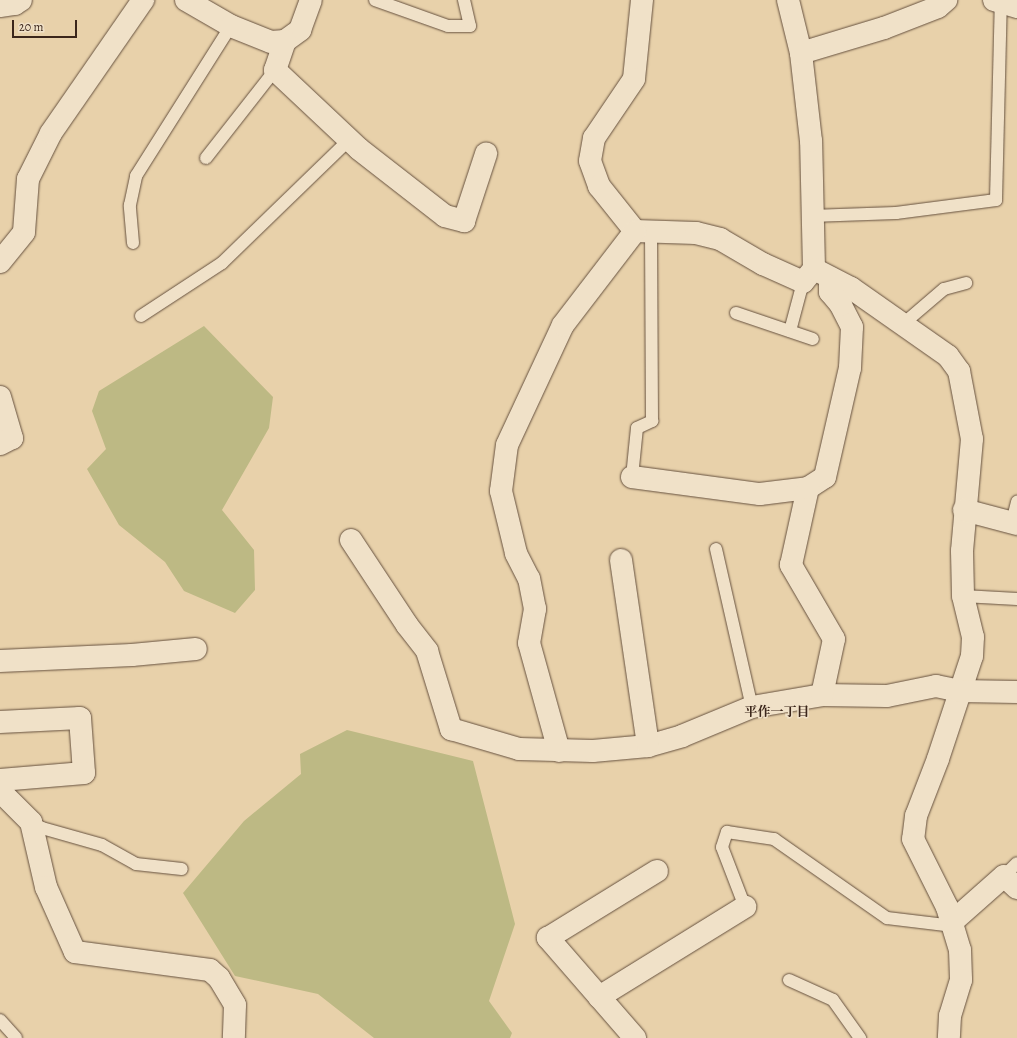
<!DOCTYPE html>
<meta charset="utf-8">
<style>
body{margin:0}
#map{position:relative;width:1017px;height:1038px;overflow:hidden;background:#e8d1aa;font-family:Alegreya,"Noto Serif JP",serif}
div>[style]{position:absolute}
.green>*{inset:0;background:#bdb984}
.roads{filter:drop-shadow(0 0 1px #66513f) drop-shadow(0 0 1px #66513f)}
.service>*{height:12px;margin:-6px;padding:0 6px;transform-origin:6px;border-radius:6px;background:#f0e1c8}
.minor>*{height:22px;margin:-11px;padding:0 11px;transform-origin:11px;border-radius:11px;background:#f0e1c8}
.tertiary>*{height:22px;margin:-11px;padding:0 11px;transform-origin:11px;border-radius:11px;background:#f0e1c8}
span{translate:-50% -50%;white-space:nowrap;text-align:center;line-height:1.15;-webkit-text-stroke:3px #f0e1c8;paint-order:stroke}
.neighbourhood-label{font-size:13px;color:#3b261b;font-weight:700}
.scale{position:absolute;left:12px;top:20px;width:65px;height:18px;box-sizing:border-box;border:2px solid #3b261b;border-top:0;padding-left:5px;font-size:12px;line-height:14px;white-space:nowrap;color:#3b261b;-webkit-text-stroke:3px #f0e1c8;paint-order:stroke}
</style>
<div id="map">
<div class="green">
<i style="clip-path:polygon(204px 326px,273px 397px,269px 428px,222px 510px,254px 550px,255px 590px,235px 613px,184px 591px,165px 562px,119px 525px,87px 469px,106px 449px,92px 411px,99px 391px)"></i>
<i style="clip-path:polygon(347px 730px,473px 761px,515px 924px,489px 1001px,512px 1033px,510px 1038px,374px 1038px,318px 994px,235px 976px,183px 893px,244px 821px,301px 774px,300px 754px)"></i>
</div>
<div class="roads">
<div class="service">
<i style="left:375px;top:0;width:77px;rotate:19.6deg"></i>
<i style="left:448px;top:26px;width:22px"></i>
<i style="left:470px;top:26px;width:27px;rotate:-103deg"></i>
<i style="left:206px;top:158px;width:112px;rotate:-51.9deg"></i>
<i style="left:811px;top:216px;width:85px;rotate:-2deg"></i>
<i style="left:896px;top:213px;width:101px;rotate:-7.4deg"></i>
<i style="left:996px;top:200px;width:198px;rotate:-88.6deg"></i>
<i style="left:133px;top:243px;width:38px;rotate:-95deg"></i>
<i style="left:130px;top:205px;width:30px;rotate:-78deg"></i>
<i style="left:136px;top:176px;width:178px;rotate:-57.7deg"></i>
<i style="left:736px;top:313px;width:81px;rotate:18.7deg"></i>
<i style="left:141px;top:316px;width:97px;rotate:-33.2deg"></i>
<i style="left:222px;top:263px;width:177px;rotate:-44.1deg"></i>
<i style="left:903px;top:324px;width:54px;rotate:-40.5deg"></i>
<i style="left:944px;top:289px;width:23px;rotate:-15deg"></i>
<i style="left:790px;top:331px;width:51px;rotate:-75.1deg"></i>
<i style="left:632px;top:477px;width:49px;rotate:-84.2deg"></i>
<i style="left:637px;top:428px;width:17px;rotate:-25deg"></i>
<i style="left:652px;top:421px;width:189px;rotate:-90.3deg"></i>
<i style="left:1012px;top:522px;width:21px;rotate:-76deg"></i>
<i style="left:716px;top:549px;width:162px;rotate:77.2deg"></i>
<i style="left:963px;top:596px;width:54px;rotate:3.2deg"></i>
<i style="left:31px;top:822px;width:13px;rotate:29deg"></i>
<i style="left:42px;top:828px;width:62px;rotate:15.8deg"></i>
<i style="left:102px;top:845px;width:39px;rotate:29deg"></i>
<i style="left:136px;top:864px;width:46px;rotate:6.2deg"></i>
<i style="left:1004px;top:876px;width:18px;rotate:-45deg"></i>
<i style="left:745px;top:907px;width:64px;rotate:-111deg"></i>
<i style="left:722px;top:847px;width:16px;rotate:-72deg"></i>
<i style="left:727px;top:832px;width:48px;rotate:8.5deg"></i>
<i style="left:774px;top:839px;width:138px;rotate:35deg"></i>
<i style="left:887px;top:918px;width:67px;rotate:6.8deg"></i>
<i style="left:789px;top:980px;width:48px;rotate:24.4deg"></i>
<i style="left:833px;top:1000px;width:47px;rotate:54.6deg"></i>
<i style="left:0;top:1020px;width:24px;rotate:48deg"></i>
</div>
<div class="minor">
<i style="left:186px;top:0;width:52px;rotate:30deg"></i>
<i style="left:231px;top:26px;width:43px;rotate:21.8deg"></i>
<i style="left:271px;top:42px;width:14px;rotate:-4deg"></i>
<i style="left:285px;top:41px;width:19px;rotate:-36deg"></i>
<i style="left:300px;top:30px;width:32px;rotate:-70deg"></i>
<i style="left:642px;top:0;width:79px;rotate:95.8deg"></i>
<i style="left:634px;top:79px;width:71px;rotate:124.1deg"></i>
<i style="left:594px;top:138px;width:23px;rotate:100deg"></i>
<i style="left:590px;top:161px;width:27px;rotate:70deg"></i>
<i style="left:599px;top:186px;width:58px;rotate:51.3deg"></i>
<i style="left:635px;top:231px;width:61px;rotate:1.9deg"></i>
<i style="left:696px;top:233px;width:25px;rotate:14deg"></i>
<i style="left:720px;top:239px;width:50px;rotate:30.2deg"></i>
<i style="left:763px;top:264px;width:44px;rotate:24.2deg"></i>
<i style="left:803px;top:282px;width:17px;rotate:-50deg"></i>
<i style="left:814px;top:269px;width:128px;rotate:-91.3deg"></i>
<i style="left:811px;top:141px;width:89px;rotate:-96.5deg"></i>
<i style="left:801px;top:53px;width:55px;rotate:-103.8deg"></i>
<i style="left:0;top:6px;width:15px;rotate:-8deg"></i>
<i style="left:15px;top:4px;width:7px;rotate:-34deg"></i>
<i style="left:285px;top:41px;width:31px;rotate:109deg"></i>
<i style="left:275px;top:70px;width:115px;rotate:43.2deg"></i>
<i style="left:359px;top:149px;width:109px;rotate:37.9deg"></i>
<i style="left:445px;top:216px;width:20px;rotate:15deg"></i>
<i style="left:464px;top:221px;width:71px;rotate:-71.8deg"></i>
<i style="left:801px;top:53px;width:87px;rotate:-16.8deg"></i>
<i style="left:884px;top:28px;width:58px;rotate:-21.3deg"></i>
<i style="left:938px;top:7px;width:11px;rotate:-41deg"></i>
<i style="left:0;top:262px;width:38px;rotate:-51deg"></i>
<i style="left:24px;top:232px;width:53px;rotate:-85.7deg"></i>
<i style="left:28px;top:179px;width:51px;rotate:-63.4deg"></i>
<i style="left:51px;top:133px;width:162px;rotate:-55.3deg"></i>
<i style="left:814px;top:269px;width:42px;rotate:27.2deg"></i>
<i style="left:851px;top:288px;width:118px;rotate:35deg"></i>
<i style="left:948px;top:356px;width:19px;rotate:54deg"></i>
<i style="left:959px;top:371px;width:69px;rotate:79.2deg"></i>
<i style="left:972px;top:439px;width:112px;rotate:95.1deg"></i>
<i style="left:962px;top:551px;width:45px;rotate:88.7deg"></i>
<i style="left:963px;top:596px;width:42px;rotate:76.3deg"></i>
<i style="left:973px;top:637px;width:19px;rotate:93deg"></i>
<i style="left:972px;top:656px;width:108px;rotate:108.3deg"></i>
<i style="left:938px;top:759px;width:61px;rotate:111.1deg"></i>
<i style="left:916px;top:816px;width:23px;rotate:97deg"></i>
<i style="left:913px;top:839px;width:76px;rotate:63.4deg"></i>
<i style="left:947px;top:907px;width:45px;rotate:73.2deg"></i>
<i style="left:960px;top:950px;width:30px;rotate:88deg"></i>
<i style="left:961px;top:980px;width:38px;rotate:107deg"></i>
<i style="left:950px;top:1016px;width:22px;rotate:93deg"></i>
<i style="left:0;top:397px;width:43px;rotate:73.7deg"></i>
<i style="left:12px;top:438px;width:13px;rotate:153deg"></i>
<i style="left:632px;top:477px;width:129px;rotate:7.6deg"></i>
<i style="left:760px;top:494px;width:48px;rotate:-7.1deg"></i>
<i style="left:964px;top:510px;width:55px;rotate:14.8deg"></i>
<i style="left:351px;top:540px;width:102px;rotate:56.6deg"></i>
<i style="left:407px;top:625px;width:33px;rotate:52deg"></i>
<i style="left:427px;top:651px;width:82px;rotate:72.9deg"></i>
<i style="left:451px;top:729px;width:71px;rotate:16.4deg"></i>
<i style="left:519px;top:749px;width:74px;rotate:1.5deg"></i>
<i style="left:593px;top:751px;width:55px;rotate:-5.2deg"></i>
<i style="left:648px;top:746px;width:35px;rotate:-16deg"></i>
<i style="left:682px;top:736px;width:76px;rotate:-22.5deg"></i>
<i style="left:752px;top:707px;width:71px;rotate:-9.7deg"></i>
<i style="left:822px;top:695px;width:65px;rotate:0.9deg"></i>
<i style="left:887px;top:696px;width:50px;rotate:-11.5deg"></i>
<i style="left:936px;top:686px;width:25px;rotate:12deg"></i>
<i style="left:960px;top:691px;width:57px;rotate:1deg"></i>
<i style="left:621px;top:560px;width:188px;rotate:81.7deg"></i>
<i style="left:0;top:661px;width:132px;rotate:-2.6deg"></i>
<i style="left:132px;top:655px;width:64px;rotate:-5.4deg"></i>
<i style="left:822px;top:695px;width:57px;rotate:-77.9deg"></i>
<i style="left:834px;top:639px;width:86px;rotate:-120.2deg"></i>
<i style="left:791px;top:565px;width:79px;rotate:-77.6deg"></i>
<i style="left:808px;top:488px;width:20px;rotate:-33deg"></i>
<i style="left:825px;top:477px;width:112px;rotate:-77.1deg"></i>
<i style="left:850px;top:368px;width:41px;rotate:-87.2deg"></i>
<i style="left:852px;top:327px;width:25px;rotate:-117deg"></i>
<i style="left:841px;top:305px;width:17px;rotate:-130deg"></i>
<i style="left:830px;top:292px;width:14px;rotate:-90deg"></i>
<i style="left:0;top:722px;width:80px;rotate:-2.9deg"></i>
<i style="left:80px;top:718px;width:55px;rotate:85.8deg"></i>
<i style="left:84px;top:773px;width:84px;rotate:175.2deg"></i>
<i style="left:559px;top:751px;width:112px;rotate:-105.5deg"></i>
<i style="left:529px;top:643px;width:35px;rotate:-80deg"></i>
<i style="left:535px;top:609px;width:31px;rotate:-101deg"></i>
<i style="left:529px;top:579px;width:29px;rotate:-117deg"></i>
<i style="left:516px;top:553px;width:64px;rotate:-103.6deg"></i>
<i style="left:501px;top:491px;width:46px;rotate:-82.6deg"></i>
<i style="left:507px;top:445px;width:132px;rotate:-65deg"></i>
<i style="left:563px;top:325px;width:118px;rotate:-52.5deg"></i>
<i style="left:0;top:791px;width:44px;rotate:45deg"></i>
<i style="left:31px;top:822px;width:67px;rotate:77deg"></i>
<i style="left:46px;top:887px;width:71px;rotate:66deg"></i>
<i style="left:75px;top:952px;width:136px;rotate:7.6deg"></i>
<i style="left:210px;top:970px;width:12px;rotate:42deg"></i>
<i style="left:219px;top:978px;width:31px;rotate:59deg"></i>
<i style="left:235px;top:1005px;width:33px;rotate:92deg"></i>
<i style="left:952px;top:922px;width:69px;rotate:-41.5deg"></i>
<i style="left:1004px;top:876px;width:18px;rotate:43deg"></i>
<i style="left:599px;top:997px;width:172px;rotate:-31.7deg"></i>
<i style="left:635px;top:1038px;width:133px;rotate:-131deg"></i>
<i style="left:548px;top:938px;width:128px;rotate:-31.6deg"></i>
</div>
<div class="tertiary">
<i style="left:994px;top:0;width:24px;rotate:17deg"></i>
</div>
</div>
<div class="neighbourhood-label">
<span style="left:777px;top:712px">平作一丁目</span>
</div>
<div class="scale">20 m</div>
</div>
